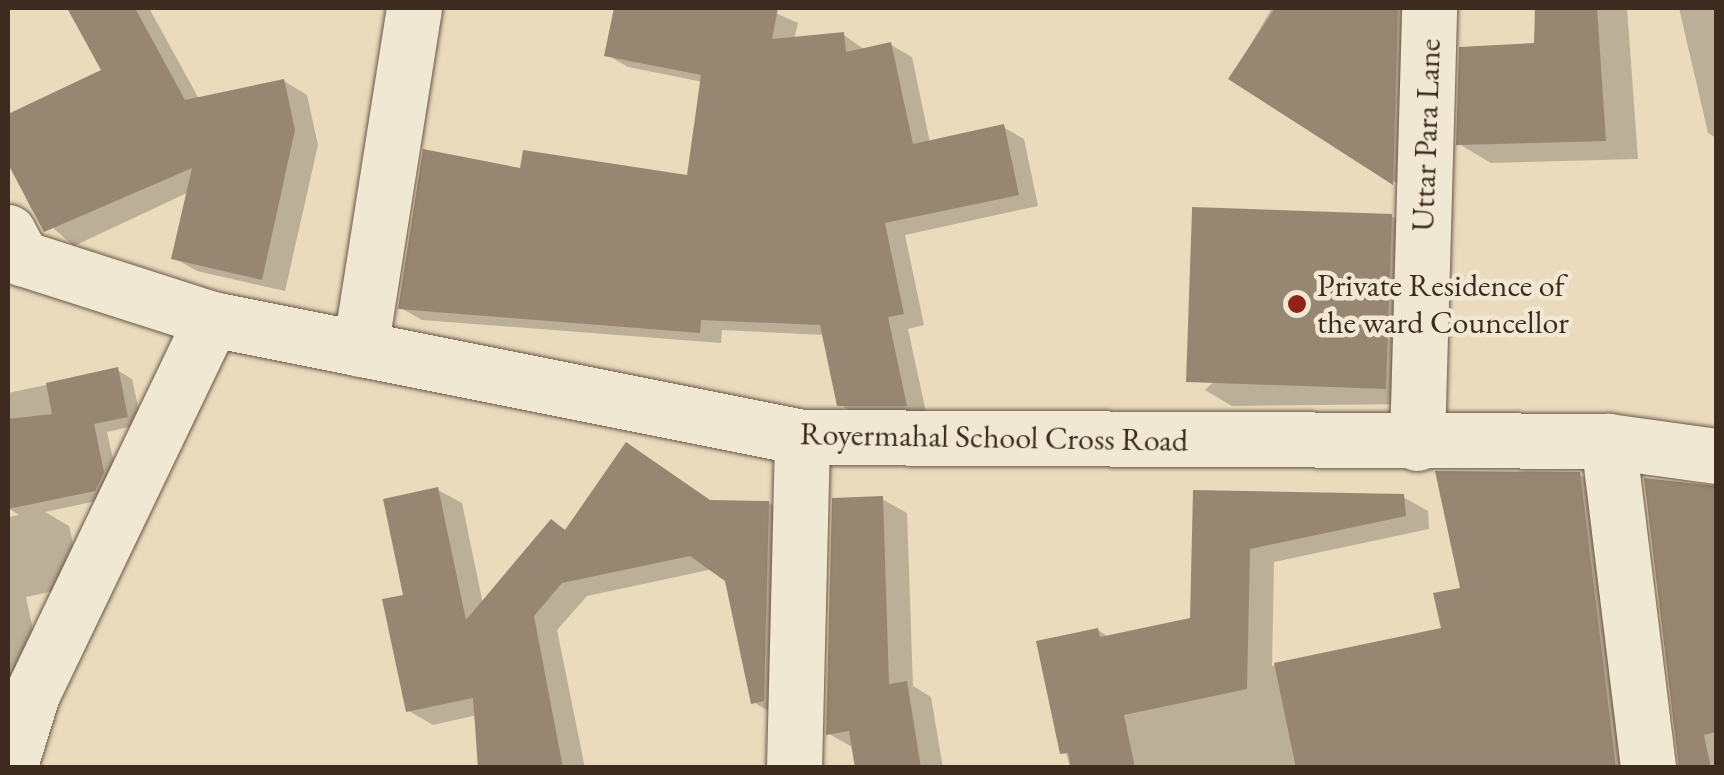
<!DOCTYPE html>
<style>
body{margin:0}
#map{position:relative;width:1724px;height:775px;overflow:hidden;background:#eadbbd;font-family:"EB Garamond",serif}
div>[style]{position:absolute}
.shadow>*{inset:0;background:#0003}
.building>*{inset:0;background:#978772;transform-origin:0 0}
.roads{filter:drop-shadow(0 0 2px #695747) drop-shadow(0 0 2px #695747)}
.minor>*{height:55px;margin:-27.5px;padding:0 27.5px;transform-origin:27.5px;border-radius:27.5px;background:#f1e8d4}
.dots>*{width:28px;height:28px;translate:-50% -50%;box-sizing:border-box;border:5px solid #f1e8d4;border-radius:50%}
span{translate:-50% -50%;white-space:nowrap;text-align:center;line-height:1.15;-webkit-text-stroke:9px #f1e8d4;paint-order:stroke}
.street-label{font-size:32px;color:#3e2b20}
.poi-label{font-size:32px;color:#3e2b20}
.left{translate:0 -50%;text-align:left}
.frame{position:absolute;inset:0;border:10px solid #3e2b20;pointer-events:none}
</style>
<div id="map">
<div class="shadow">
<i style="clip-path:polygon(70px 8px,149px 8px,199px 99px,284px 81px,307px 95px,318px 145px,285px 291px,197px 271px,174px 258px,189px 192px,74px 246px,31px 209px,8px 158px,8px 116px,105px 71px)"></i>
<i style="clip-path:polygon(616px 8px,764px 8px,798px 23px,794px 40px,844px 35px,865px 50px,891px 45px,912px 57px,930px 143px,1003px 127px,1024px 139px,1038px 206px,905px 235px,924px 325px,908px 329px,927px 417px,860px 417px,839px 404px,824px 335px,722px 330px,721px 343px,422px 320px,401px 308px,522px 171px,689px 178px,703px 82px,628px 67px,607px 55px)"></i>
<i style="clip-path:polygon(1272px 8px,1426px 8px,1417px 196px,1231px 78px)"></i>
<i style="clip-path:polygon(1538px 8px,1627px 8px,1638px 159px,1491px 163px,1459px 144px,1537px 46px)"></i>
<i style="clip-path:polygon(1679px 8px,1716px 8px,1716px 138px,1708px 133px)"></i>
<i style="clip-path:polygon(1391px 216px,1419px 232px,1414px 404px,1232px 406px,1205px 390px)"></i>
<i style="clip-path:polygon(117px 370px,132px 379px,142px 424px,107px 432px,118px 481px,110px 498px,45px 512px,69px 526px,82px 585px,26px 597px,42px 672px,8px 699px,8px 517px,19px 515px,8px 508px,8px 393px)"></i>
<i style="clip-path:polygon(1580px 475px,1604px 489px,1638px 768px,1070px 768px,1039px 643px,1098px 630px,1110px 638px,1193px 620px,1196px 493px,1403px 497px,1428px 511px,1429px 529px,1274px 562px,1272px 666px,1444px 630px,1463px 590px)"></i>
<i style="clip-path:polygon(1716px 488px,1716px 768px,1680px 768px,1713px 490px)"></i>
<i style="clip-path:polygon(438px 490px,462px 503px,483px 604px,552px 522px,567px 531px,714px 503px,769px 503px,792px 517px,777px 716px,753px 702px,727px 579px,713px 569px,587px 596px,557px 630px,585px 768px,481px 768px,477px 715px,433px 725px,409px 711px,406px 597px)"></i>
<i style="clip-path:polygon(882px 499px,907px 513px,913px 686px,931px 697px,943px 768px,857px 768px,854px 748px,829px 734px)"></i>
</div>
<div class="building">
<i style="clip-path:polygon(67px 8px,135px 8px,185px 100px,284px 79px,295px 130px,262px 280px,171px 259px,192px 168px,44px 232px,8px 164px,8px 114px,101px 70px)"></i>
<i style="clip-path:polygon(614px 8px,778px 8px,772px 39px,844px 32px,846px 52px,891px 42px,913px 144px,1004px 124px,1019px 195px,885px 223px,904px 314px,888px 317px,907px 406px,837px 406px,820px 325px,701px 320px,700px 333px,398px 309px,423px 149px,520px 168px,523px 150px,687px 175px,701px 75px,604px 56px)"></i>
<i style="clip-path:polygon(1275px 8px,1398px 8px,1393px 185px,1228px 79px)"></i>
<i style="clip-path:polygon(1535px 8px,1597px 8px,1606px 141px,1456px 145px,1459px 47px,1534px 43px)"></i>
<i style="left:1392px;top:214px;width:175px;height:200px;rotate:92deg"></i>
<i style="clip-path:polygon(118px 367px,128px 417px,94px 424px,104px 472px,95px 491px,8px 509px,8px 419px,52px 414px,46px 383px)"></i>
<i style="clip-path:polygon(626px 442px,710px 500px,769px 501px,764px 701px,751px 704px,725px 581px,690px 556px,562px 583px,534px 616px,563px 768px,478px 768px,473px 698px,406px 712px,382px 599px,403px 595px,383px 499px,438px 487px,466px 620px,551px 519px,565px 530px)"></i>
<i style="clip-path:polygon(1435px 471px,1580px 472px,1616px 768px,1296px 768px,1274px 663px,1441px 628px,1433px 593px,1460px 588px)"></i>
<i style="clip-path:polygon(1644px 478px,1716px 486px,1716px 732px,1704px 735px,1711px 768px,1679px 768px)"></i>
<i style="clip-path:polygon(1193px 490px,1404px 494px,1406px 516px,1250px 549px,1247px 689px,1124px 715px,1135px 768px,1071px 768px,1068px 753px,1060px 754px,1036px 641px,1098px 628px,1100px 637px,1190px 618px)"></i>
<i style="clip-path:polygon(883px 496px,889px 684px,907px 681px,921px 768px,855px 768px,849px 731px,826px 735px,832px 498px)"></i>
</div>
<div class="roads">
<div class="minor">
<i style="left:8px;top:232px;width:30px;rotate:62deg"></i>
<i style="left:22px;top:258px;width:200px;rotate:17.8deg"></i>
<i style="left:212px;top:319px;width:602px;rotate:11.31deg"></i>
<i style="left:802px;top:437px;width:806px;rotate:0.28deg"></i>
<i style="left:1608px;top:441px;width:109px;rotate:7.9deg"></i>
<i style="left:360px;top:349px;width:345px;rotate:-81deg"></i>
<i style="left:1608px;top:441px;width:329px;rotate:83deg"></i>
<i style="left:1417px;top:443px;width:435px;rotate:-88.4deg"></i>
<i style="left:9px;top:768px;width:77px;rotate:-72.7deg"></i>
<i style="left:32px;top:694px;width:416px;rotate:-64.4deg"></i>
<i style="left:794px;top:768px;width:331px;rotate:-88.6deg"></i>
</div>
</div>
<div class="dots">
<i style="left:1297px;top:304px;background:#8f2418"></i>
</div>
<div class="street-label">
<span style="left:1426px;top:135px;rotate:-88deg">Uttar Para Lane</span>
<span style="left:994px;top:437px;rotate:1deg">Royermahal School Cross Road</span>
</div>
<div class="poi-label">
<span class="left" style="left:1317px;top:304px">Private Residence of<br>the ward Councellor</span>
</div>
<div class="frame"></div>
</div>
